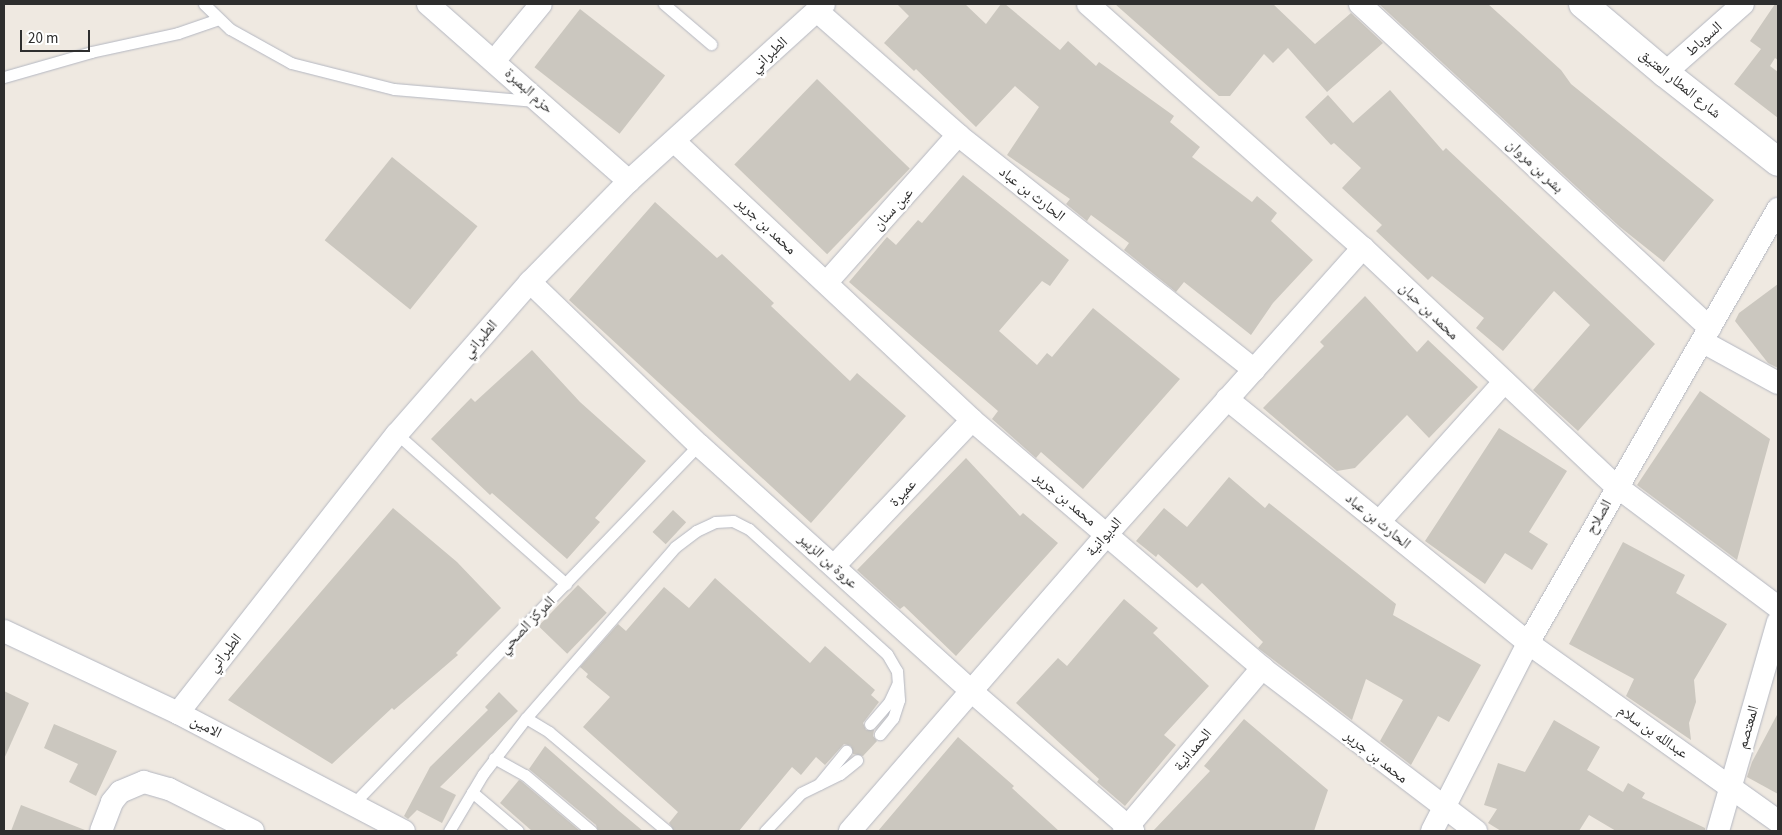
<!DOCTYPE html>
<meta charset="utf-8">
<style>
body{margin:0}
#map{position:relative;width:1782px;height:835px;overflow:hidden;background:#efe9e1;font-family:"Source Sans 3","Noto Naskh Arabic",sans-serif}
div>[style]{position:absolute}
.building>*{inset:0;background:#cbc7bf;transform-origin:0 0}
.roads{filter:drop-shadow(0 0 1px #b4b7c1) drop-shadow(0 0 1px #b4b7c1)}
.lane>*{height:11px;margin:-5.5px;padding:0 5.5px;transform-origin:5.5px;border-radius:5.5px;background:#fff}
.street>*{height:22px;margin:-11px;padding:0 11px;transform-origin:11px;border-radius:11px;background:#fff}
.secondary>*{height:28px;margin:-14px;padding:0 14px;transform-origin:14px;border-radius:14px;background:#fff}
span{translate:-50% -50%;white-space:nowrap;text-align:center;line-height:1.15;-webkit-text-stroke:5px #fff;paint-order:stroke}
.street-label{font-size:15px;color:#2e2e2e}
.frame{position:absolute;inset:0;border:5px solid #2e2e2e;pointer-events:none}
.scale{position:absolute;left:20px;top:30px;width:70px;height:22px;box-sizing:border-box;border:2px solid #2e2e2e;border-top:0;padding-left:6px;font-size:15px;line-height:18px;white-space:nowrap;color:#2e2e2e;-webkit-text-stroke:4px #fff;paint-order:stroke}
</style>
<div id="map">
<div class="building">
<i style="clip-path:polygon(897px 4px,965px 4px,986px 24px,1001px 4px,1005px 4px,1060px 50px,1068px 41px,1096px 66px,1099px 62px,1174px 116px,1170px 122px,1200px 147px,1192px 157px,1252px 202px,1257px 196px,1277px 213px,1271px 221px,1313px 260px,1273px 303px,1251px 335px,1184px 282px,1176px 292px,1124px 250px,1129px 243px,1091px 215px,1087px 221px,1066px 204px,1070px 199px,1007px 155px,1039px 107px,1015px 86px,976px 127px,916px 69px,914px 71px,884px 43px,909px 16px)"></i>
<i style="clip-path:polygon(1115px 4px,1273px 4px,1315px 44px,1351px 13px,1383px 43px,1327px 92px,1288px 48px,1273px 63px,1264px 54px,1230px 96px,1219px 96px)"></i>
<i style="clip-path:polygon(1379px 4px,1488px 4px,1561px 70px,1571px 84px,1714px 200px,1664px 262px,1620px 227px)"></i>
<i style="clip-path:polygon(1775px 4px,1778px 4px,1778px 60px,1775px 58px,1770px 66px,1778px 72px,1778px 118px,1734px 84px,1761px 49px,1750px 41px)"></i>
<i style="left:580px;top:9px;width:108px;height:74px;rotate:38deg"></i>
<i style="left:817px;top:79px;width:129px;height:119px;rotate:44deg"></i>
<i style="clip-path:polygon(1390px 90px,1443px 151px,1446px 148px,1655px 344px,1578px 431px,1533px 390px,1590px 325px,1554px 291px,1503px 351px,1476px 328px,1484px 318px,1432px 276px,1428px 280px,1376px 231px,1382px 225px,1342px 188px,1361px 168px,1334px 143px,1331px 145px,1305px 117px,1328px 95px,1353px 123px)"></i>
<i style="left:392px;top:157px;width:110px;height:107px;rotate:39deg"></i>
<i style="clip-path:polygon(963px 175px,1069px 260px,1050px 286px,1042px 281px,999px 331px,1037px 365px,1047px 353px,1052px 357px,1093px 308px,1180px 379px,1083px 489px,1041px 452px,1036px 458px,992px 419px,998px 411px,849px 282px,887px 237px,896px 245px,918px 220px,922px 223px)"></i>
<i style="clip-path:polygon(655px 202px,717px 258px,722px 254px,774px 303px,771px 306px,850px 381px,857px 373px,906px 416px,811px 523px,569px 300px)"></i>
<i style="clip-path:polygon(1778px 284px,1778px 368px,1768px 363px,1735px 321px,1739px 313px)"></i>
<i style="clip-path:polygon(1365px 296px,1417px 352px,1428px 340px,1478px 387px,1429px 438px,1407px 415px,1355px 468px,1337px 471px,1263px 408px,1324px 346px,1320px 342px)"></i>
<i style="clip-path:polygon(532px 350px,580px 402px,646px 461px,595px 518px,600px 522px,567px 559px,492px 493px,490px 495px,431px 439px,471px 398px,475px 402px)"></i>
<i style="clip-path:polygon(1700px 391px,1770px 439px,1737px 560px,1637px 485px)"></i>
<i style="clip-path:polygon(1499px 428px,1567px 471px,1529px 532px,1548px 544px,1532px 570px,1505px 553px,1485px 584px,1425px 541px)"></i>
<i style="clip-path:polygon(966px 458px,1020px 516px,1023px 513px,1058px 543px,956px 656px,904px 606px,900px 609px,857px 570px)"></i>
<i style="clip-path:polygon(1229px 477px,1265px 508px,1269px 503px,1396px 604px,1393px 615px,1481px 665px,1449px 722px,1438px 716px,1411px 765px,1380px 741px,1403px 700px,1366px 679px,1352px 720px,1258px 648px,1263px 642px,1202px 583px,1197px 588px,1158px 554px,1156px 557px,1136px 541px,1164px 508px,1187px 527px)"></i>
<i style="clip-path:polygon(393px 508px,457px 562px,501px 608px,456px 653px,458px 655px,394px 710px,392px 708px,332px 764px,228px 700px)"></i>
<i style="left:673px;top:510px;width:18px;height:30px;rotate:43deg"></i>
<i style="clip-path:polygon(1623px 542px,1685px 575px,1676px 593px,1727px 624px,1694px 680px,1696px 702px,1689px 723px,1691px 740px,1626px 696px,1634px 679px,1569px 644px)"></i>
<i style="clip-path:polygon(715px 578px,810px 663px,825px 646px,875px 690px,871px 695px,879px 702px,863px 723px,866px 730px,874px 730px,873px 736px,877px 741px,863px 756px,853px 754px,851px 746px,844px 744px,825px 765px,816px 757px,801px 775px,792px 767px,739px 831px,674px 831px,669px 823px,678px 812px,583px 727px,610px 697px,586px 677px,588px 674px,580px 667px,618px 624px,626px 631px,664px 587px,689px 608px)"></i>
<i style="left:578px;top:585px;width:40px;height:57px;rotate:44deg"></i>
<i style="clip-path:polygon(1124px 599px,1158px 628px,1153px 633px,1209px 686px,1164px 735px,1176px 745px,1125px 806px,1097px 782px,1099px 779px,1016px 703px,1058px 658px,1067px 666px)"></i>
<i style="clip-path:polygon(4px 691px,29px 703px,4px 759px)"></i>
<i style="clip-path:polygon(499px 692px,518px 711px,440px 787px,456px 795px,442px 823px,417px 810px,408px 819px,404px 816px,430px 767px,488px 710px,485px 707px)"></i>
<i style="clip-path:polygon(1778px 713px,1778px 794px,1747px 777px,1752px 762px)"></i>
<i style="clip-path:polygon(1244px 719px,1328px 790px,1314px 831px,1153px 831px,1210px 771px,1204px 766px)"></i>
<i style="clip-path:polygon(1554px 720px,1600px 747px,1587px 770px,1623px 792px,1628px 783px,1645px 793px,1642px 798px,1705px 828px,1705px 831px,1616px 831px,1589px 815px,1579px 831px,1501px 831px,1488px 823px,1497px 809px,1484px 805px,1498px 763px,1525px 772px)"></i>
<i style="clip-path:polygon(54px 724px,117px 751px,96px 796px,69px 782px,78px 764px,44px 748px)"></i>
<i style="clip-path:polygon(958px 737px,1014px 786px,1012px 788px,1059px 831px,878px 831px)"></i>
<i style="clip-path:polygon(545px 746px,619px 811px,643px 831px,598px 831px,596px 825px,529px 769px)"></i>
<i style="clip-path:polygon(519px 780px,521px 781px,580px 831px,532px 831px,500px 803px)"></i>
<i style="clip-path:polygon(21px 805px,85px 830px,84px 831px,11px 831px)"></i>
</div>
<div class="roads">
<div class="lane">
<i style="left:204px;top:4px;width:36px;rotate:44deg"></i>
<i style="left:230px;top:29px;width:70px;rotate:29.1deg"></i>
<i style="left:291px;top:63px;width:106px;rotate:14.2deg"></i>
<i style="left:394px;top:89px;width:142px;rotate:4.9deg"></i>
<i style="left:664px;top:4px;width:62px;rotate:40.4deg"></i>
<i style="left:4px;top:77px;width:91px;rotate:-16deg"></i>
<i style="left:91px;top:52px;width:89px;rotate:-12.3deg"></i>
<i style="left:178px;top:33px;width:43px;rotate:-18.9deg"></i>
<i style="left:397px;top:434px;width:226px;rotate:41.6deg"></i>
<i style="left:526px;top:718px;width:27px;rotate:31deg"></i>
<i style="left:549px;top:732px;width:154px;rotate:40deg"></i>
<i style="left:870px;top:724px;width:29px;rotate:-49deg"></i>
<i style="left:889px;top:702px;width:19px;rotate:-65deg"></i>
<i style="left:494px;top:758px;width:35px;rotate:29deg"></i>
<i style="left:525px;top:775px;width:87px;rotate:40.3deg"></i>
<i style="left:819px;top:784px;width:43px;rotate:-50.7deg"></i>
<i style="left:472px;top:792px;width:60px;rotate:40.3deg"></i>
<i style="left:354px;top:803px;width:497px;rotate:-46.1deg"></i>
<i style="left:449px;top:831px;width:66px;rotate:-59.2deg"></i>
<i style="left:483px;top:774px;width:71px;rotate:-52.5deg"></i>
<i style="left:526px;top:718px;width:227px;rotate:-48.9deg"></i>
<i style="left:675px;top:547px;width:26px;rotate:-37deg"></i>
<i style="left:696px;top:531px;width:21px;rotate:-25deg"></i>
<i style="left:715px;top:522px;width:18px;rotate:-3deg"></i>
<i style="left:733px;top:521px;width:18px;rotate:27deg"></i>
<i style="left:749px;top:529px;width:186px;rotate:42.2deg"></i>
<i style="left:887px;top:654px;width:20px;rotate:60deg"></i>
<i style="left:897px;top:671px;width:29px;rotate:86deg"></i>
<i style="left:899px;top:700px;width:19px;rotate:108deg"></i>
<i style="left:893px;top:718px;width:21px;rotate:129deg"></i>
<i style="left:765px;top:831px;width:52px;rotate:-46.5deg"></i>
<i style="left:801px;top:793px;width:43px;rotate:-26deg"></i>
<i style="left:840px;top:774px;width:22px;rotate:-39deg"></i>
</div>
<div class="street">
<i style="left:428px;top:4px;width:268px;rotate:41.4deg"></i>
<i style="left:1088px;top:4px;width:368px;rotate:41.6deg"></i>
<i style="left:1363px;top:248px;width:347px;rotate:43.3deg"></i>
<i style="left:1616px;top:486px;width:202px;rotate:36.8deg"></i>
<i style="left:1360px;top:4px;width:477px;rotate:42.8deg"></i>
<i style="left:817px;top:11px;width:188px;rotate:41.3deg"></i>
<i style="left:958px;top:135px;width:378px;rotate:38.4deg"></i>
<i style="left:495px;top:60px;width:72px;rotate:-50.6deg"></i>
<i style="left:1665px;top:73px;width:104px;rotate:-41.5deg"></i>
<i style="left:675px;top:142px;width:407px;rotate:43.1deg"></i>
<i style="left:972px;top:420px;width:382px;rotate:40.5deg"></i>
<i style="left:1262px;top:668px;width:269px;rotate:37.3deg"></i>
<i style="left:530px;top:282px;width:235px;rotate:44deg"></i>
<i style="left:699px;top:445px;width:365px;rotate:42.1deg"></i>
<i style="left:970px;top:690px;width:216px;rotate:40.9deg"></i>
<i style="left:827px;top:282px;width:197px;rotate:-48.3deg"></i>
<i style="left:1703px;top:342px;width:85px;rotate:28.7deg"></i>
<i style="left:1227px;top:399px;width:387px;rotate:39deg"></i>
<i style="left:1528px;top:643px;width:307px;rotate:35.5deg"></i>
<i style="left:1379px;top:522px;width:188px;rotate:-48.2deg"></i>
<i style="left:834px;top:566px;width:201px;rotate:-46.6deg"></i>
<i style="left:4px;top:631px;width:192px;rotate:25.2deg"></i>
<i style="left:178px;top:713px;width:255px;rotate:27.6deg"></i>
<i style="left:178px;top:713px;width:355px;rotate:-51.9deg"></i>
<i style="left:397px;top:434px;width:202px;rotate:-48.8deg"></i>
<i style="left:530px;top:282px;width:141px;rotate:-45.6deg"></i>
<i style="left:629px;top:181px;width:263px;rotate:-42.2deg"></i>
<i style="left:101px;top:831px;width:31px;rotate:-69deg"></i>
<i style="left:112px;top:802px;width:13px;rotate:-51deg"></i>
<i style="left:120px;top:792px;width:26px;rotate:-23deg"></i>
<i style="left:144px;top:782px;width:26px;rotate:16deg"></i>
<i style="left:169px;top:789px;width:94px;rotate:26.6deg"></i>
<i style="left:850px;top:831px;width:393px;rotate:-49.1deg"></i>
<i style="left:1107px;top:534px;width:384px;rotate:-48.2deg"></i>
<i style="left:1124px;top:831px;width:214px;rotate:-49.7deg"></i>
<i style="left:1432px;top:831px;width:211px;rotate:-62.9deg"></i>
<i style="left:1528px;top:643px;width:501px;rotate:-60.06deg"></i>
<i style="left:1718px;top:831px;width:217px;rotate:-74deg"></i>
</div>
<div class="secondary">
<i style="left:1583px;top:4px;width:107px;rotate:40.1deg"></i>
<i style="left:1665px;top:73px;width:144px;rotate:38.2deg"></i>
</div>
</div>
<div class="street-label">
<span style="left:1704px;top:39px;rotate:-42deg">السوباط</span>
<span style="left:769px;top:55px;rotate:-43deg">الطبراني</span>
<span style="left:1680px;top:84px;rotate:39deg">شارع المطار العتيق</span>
<span style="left:529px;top:91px;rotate:42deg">حزم البمبرة</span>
<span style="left:1535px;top:166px;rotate:43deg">بشر بن مروان</span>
<span style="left:1032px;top:194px;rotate:38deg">الحارث بن عباد</span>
<span style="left:893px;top:209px;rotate:-48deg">عين سنان</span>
<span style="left:766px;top:226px;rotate:43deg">محمد بن جرير</span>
<span style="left:1429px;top:311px;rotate:44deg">محمد بن حبان</span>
<span style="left:480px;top:339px;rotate:-49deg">الطبراني</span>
<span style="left:903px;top:493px;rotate:-47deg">عميرة</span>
<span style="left:1065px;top:499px;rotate:40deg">محمد بن جرير</span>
<span style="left:1599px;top:517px;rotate:-61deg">الصلاح</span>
<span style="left:1378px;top:521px;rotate:39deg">الحارث بن عباد</span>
<span style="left:1104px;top:537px;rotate:-49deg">الديوانية</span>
<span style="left:828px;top:561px;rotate:42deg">عروة بن الزبير</span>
<span style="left:527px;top:625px;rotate:-46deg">المركز الصحي</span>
<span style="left:225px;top:653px;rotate:-52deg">الطبراني</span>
<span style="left:206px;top:727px;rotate:27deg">الامين</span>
<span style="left:1748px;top:727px;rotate:-74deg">المعتصم</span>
<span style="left:1653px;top:732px;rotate:35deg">عبدالله بن سلام</span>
<span style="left:1193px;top:750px;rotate:-50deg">الحمدانية</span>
<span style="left:1376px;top:757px;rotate:38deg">محمد بن جرير</span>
</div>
<div class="frame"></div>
<div class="scale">20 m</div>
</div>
